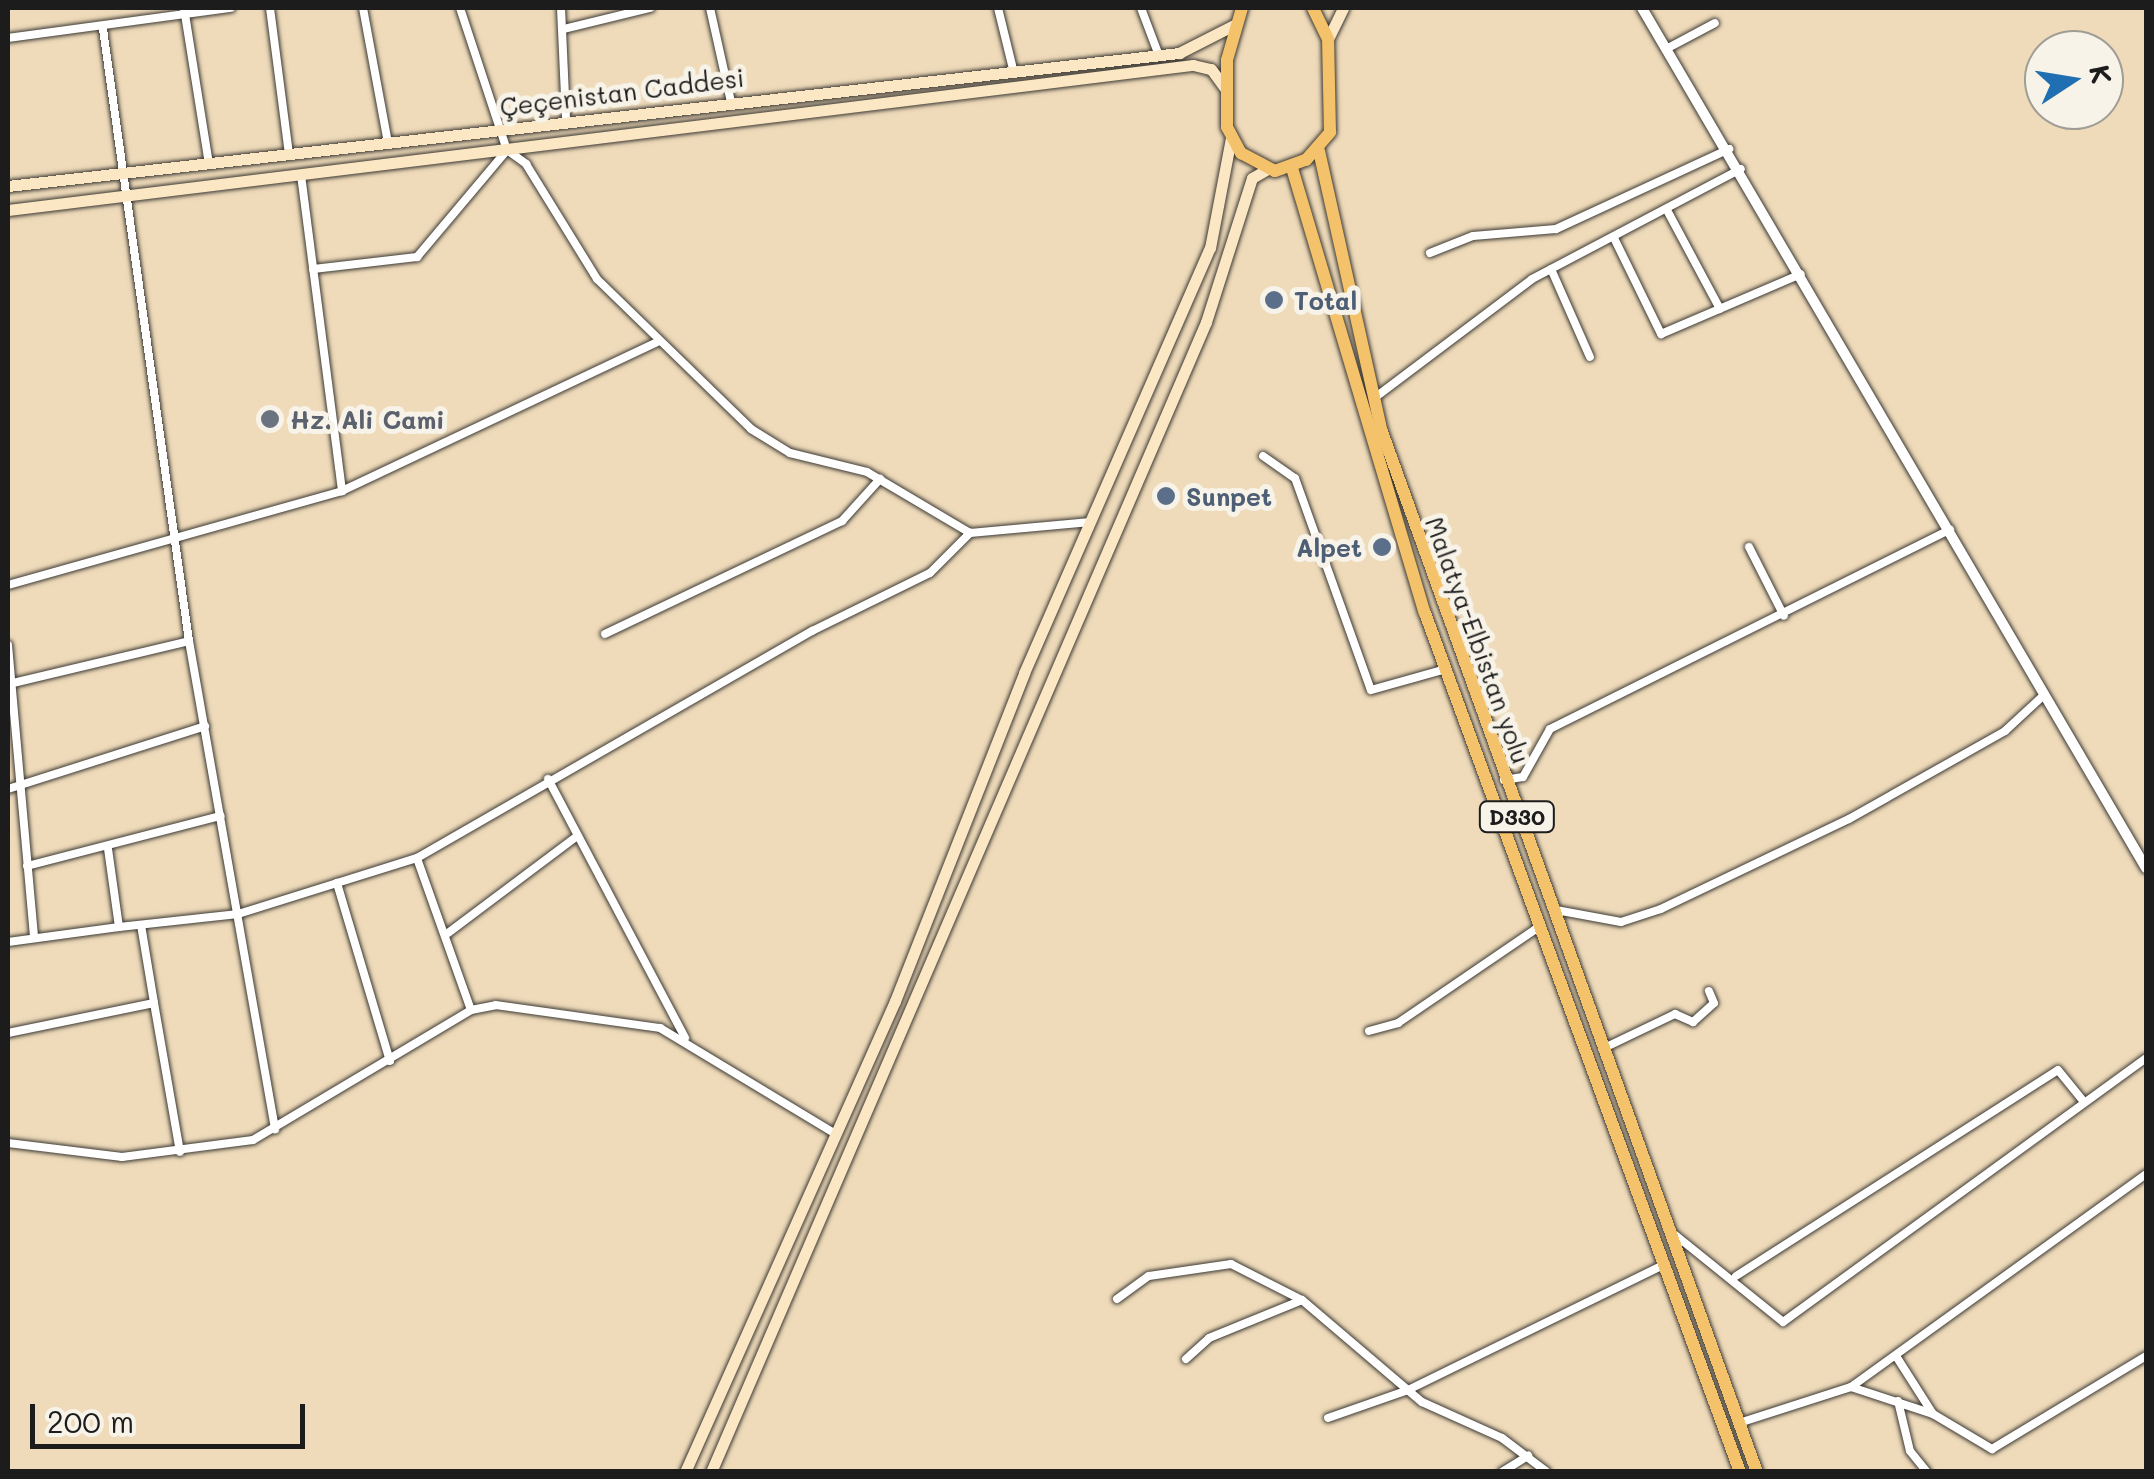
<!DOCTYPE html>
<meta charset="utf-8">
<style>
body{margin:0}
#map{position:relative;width:2154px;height:1479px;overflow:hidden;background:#efdbba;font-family:Mali,sans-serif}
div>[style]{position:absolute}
.roads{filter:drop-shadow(0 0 2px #3c3934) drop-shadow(0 0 2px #3c3934)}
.minor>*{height:8px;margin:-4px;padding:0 4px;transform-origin:4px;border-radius:4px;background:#fff}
.tertiary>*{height:10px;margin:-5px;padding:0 5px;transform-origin:5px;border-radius:5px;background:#fff}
.secondary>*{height:11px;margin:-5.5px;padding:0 5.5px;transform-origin:5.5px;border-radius:5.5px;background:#fbe7c3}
.primary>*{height:12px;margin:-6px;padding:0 6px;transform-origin:6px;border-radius:6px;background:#f4c26a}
.dots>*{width:28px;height:28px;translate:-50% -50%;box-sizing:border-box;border:5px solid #f7f3e8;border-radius:50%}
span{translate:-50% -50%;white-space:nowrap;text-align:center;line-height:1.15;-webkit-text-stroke:10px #f7f3e8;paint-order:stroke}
.shield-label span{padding:2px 8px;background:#f7f3e8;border:2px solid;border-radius:8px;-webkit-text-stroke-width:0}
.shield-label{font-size:22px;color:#1c1c1c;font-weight:700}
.street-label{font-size:25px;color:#1c1c1c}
.service-label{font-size:25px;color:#4e5e75;font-weight:700}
.left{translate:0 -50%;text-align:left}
.right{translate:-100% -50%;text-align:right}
.worship-label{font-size:25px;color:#5b616d;font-weight:700}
.frame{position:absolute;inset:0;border:10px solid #1c1c1c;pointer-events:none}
.north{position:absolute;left:2024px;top:30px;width:100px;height:100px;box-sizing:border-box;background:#f7f3e8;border:2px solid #9f9d96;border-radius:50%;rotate:78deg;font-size:28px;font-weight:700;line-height:40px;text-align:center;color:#1c1c1c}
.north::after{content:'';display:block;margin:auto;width:35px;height:45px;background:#1f6fb2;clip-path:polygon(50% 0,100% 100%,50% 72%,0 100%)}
.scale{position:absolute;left:30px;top:1404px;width:275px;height:45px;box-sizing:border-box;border:5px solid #1c1c1c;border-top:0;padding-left:12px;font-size:30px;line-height:35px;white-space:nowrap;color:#1c1c1c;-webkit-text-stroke:8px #f7f3e8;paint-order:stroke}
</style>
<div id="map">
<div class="roads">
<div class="minor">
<i style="left:184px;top:8px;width:158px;rotate:80.9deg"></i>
<i style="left:270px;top:8px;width:148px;rotate:82.6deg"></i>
<i style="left:363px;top:8px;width:137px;rotate:79.5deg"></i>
<i style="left:460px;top:8px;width:150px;rotate:71.7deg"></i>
<i style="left:507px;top:150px;width:24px;rotate:36deg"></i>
<i style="left:526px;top:164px;width:135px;rotate:58.3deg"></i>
<i style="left:597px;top:279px;width:215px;rotate:44.2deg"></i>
<i style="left:751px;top:429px;width:46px;rotate:31.6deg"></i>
<i style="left:790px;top:453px;width:79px;rotate:13.9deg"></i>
<i style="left:867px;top:472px;width:120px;rotate:30.6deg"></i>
<i style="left:970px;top:533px;width:121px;rotate:-5.2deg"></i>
<i style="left:561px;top:8px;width:112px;rotate:87.4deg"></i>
<i style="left:710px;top:8px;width:96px;rotate:77.4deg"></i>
<i style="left:998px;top:8px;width:59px;rotate:76.2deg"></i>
<i style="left:1141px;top:8px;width:48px;rotate:69.3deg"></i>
<i style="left:564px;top:29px;width:89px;rotate:-13.7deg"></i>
<i style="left:8px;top:38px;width:225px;rotate:-7.7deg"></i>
<i style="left:1668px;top:48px;width:53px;rotate:-28deg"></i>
<i style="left:301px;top:175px;width:319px;rotate:82.6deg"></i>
<i style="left:1668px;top:212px;width:110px;rotate:61.8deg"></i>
<i style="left:1615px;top:240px;width:105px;rotate:63.9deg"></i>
<i style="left:1661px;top:334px;width:152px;rotate:-23.2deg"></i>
<i style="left:1430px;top:253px;width:46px;rotate:-21.6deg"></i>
<i style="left:1473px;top:236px;width:83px;rotate:-4.8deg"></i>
<i style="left:1556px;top:229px;width:191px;rotate:-24.8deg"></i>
<i style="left:313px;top:269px;width:105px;rotate:-6.6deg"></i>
<i style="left:417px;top:257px;width:140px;rotate:-49.9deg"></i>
<i style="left:1551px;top:269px;width:96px;rotate:66.1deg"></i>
<i style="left:1373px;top:399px;width:199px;rotate:-37deg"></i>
<i style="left:1532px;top:279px;width:236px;rotate:-27.8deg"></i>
<i style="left:1263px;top:456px;width:39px;rotate:35deg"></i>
<i style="left:1295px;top:478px;width:225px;rotate:70.3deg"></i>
<i style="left:1371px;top:690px;width:78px;rotate:-15.6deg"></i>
<i style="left:1749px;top:547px;width:77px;rotate:63.1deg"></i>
<i style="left:8px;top:585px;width:347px;rotate:-15.7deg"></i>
<i style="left:342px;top:491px;width:348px;rotate:-25.3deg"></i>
<i style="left:605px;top:634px;width:263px;rotate:-25.5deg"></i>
<i style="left:842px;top:521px;width:57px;rotate:-47.9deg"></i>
<i style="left:189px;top:641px;width:496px;rotate:80deg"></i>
<i style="left:8px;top:645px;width:293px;rotate:84.9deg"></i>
<i style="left:13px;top:683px;width:181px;rotate:-13.4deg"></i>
<i style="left:189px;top:641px;width:618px;rotate:-98deg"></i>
<i style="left:548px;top:779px;width:293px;rotate:62.1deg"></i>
<i style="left:1504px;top:780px;width:19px;rotate:-9deg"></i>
<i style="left:1523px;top:777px;width:55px;rotate:-60.6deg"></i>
<i style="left:1550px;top:729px;width:447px;rotate:-26.5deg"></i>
<i style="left:8px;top:789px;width:207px;rotate:-17.7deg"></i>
<i style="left:27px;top:866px;width:200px;rotate:-14.5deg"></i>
<i style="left:1556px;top:910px;width:66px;rotate:10.5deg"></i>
<i style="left:1621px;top:922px;width:42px;rotate:-18deg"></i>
<i style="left:1661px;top:909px;width:208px;rotate:-25.6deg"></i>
<i style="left:1849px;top:819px;width:179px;rotate:-29.4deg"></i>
<i style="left:2005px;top:731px;width:54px;rotate:-42.8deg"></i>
<i style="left:141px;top:925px;width:79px;rotate:80.5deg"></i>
<i style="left:119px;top:927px;width:120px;rotate:-6.2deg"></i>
<i style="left:238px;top:914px;width:104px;rotate:-17.4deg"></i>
<i style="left:448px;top:933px;width:161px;rotate:-36.9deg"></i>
<i style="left:8px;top:942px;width:112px;rotate:-7.7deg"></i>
<i style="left:119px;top:927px;width:79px;rotate:-98deg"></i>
<i style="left:471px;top:1010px;width:161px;rotate:-109.6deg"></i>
<i style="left:417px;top:858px;width:456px;rotate:-29.9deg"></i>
<i style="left:812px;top:631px;width:131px;rotate:-26.2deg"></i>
<i style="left:930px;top:573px;width:57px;rotate:-45deg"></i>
<i style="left:1369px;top:1031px;width:30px;rotate:-15deg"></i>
<i style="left:1398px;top:1023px;width:172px;rotate:-34.3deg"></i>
<i style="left:8px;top:1033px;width:149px;rotate:-11.6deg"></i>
<i style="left:154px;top:1003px;width:151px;rotate:80.1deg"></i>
<i style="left:1602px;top:1049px;width:81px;rotate:-25.6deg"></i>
<i style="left:1675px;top:1014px;width:20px;rotate:24deg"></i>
<i style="left:1693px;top:1022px;width:28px;rotate:-42deg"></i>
<i style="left:1714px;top:1003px;width:13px;rotate:-113deg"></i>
<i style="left:390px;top:1061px;width:186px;rotate:-106.6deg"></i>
<i style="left:337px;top:883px;width:84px;rotate:-17.4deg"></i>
<i style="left:8px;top:1143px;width:115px;rotate:7deg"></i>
<i style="left:122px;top:1157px;width:132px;rotate:-7.4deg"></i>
<i style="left:253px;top:1140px;width:254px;rotate:-30.8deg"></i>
<i style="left:471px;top:1010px;width:25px;rotate:-11deg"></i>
<i style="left:496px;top:1005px;width:166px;rotate:8deg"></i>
<i style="left:660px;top:1028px;width:203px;rotate:31.1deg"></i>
<i style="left:1674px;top:1234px;width:140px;rotate:38.9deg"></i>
<i style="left:1783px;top:1322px;width:449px;rotate:-36deg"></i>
<i style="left:1736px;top:1276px;width:382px;rotate:-32.6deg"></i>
<i style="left:2058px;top:1070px;width:41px;rotate:50.9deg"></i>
<i style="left:1117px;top:1299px;width:39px;rotate:-36deg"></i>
<i style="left:1149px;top:1276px;width:83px;rotate:-8.3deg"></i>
<i style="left:1231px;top:1264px;width:80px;rotate:26.9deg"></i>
<i style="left:1302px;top:1300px;width:157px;rotate:40.4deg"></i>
<i style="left:1422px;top:1402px;width:88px;rotate:24.2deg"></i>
<i style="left:1502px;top:1438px;width:56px;rotate:37.1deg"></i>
<i style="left:1896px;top:1356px;width:69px;rotate:57.5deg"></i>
<i style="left:1186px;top:1359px;width:31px;rotate:-42deg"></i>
<i style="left:1209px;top:1338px;width:100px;rotate:-22.2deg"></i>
<i style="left:1851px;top:1387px;width:364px;rotate:-35.8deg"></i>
<i style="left:1898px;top:1401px;width:51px;rotate:76.5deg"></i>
<i style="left:1910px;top:1451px;width:27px;rotate:51deg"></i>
<i style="left:1328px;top:1418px;width:85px;rotate:-19.3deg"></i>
<i style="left:1408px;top:1390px;width:284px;rotate:-26.1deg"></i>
<i style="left:1739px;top:1423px;width:118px;rotate:-17.8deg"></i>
<i style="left:1851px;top:1387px;width:86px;rotate:18.2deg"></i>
<i style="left:1933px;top:1414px;width:69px;rotate:30.7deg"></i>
<i style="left:1992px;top:1449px;width:180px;rotate:-31.1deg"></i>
<i style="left:1502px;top:1472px;width:31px;rotate:-32deg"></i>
</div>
<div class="tertiary">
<i style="left:1642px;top:8px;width:997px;rotate:59.63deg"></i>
</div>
<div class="secondary">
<i style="left:1328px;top:39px;width:34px;rotate:-64deg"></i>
<i style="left:8px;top:186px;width:1179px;rotate:-6.48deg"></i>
<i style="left:1179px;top:53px;width:62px;rotate:-27deg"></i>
<i style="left:8px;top:210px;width:1194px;rotate:-6.98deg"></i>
<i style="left:1193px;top:65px;width:18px;rotate:13deg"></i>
<i style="left:1211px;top:69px;width:27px;rotate:54deg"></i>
<i style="left:685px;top:1472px;width:516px;rotate:-65.97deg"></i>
<i style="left:895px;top:1001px;width:352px;rotate:-68.5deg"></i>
<i style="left:1024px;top:673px;width:464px;rotate:-66.4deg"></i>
<i style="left:1210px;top:248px;width:112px;rotate:-79.2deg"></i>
<i style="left:711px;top:1472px;width:1252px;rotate:-66.71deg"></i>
<i style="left:1206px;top:322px;width:151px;rotate:-72.3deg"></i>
<i style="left:1252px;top:178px;width:20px;rotate:-30deg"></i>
</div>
<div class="primary">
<i style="left:1242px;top:8px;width:54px;rotate:106.1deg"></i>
<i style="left:1227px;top:60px;width:67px;rotate:90deg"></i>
<i style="left:1227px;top:127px;width:30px;rotate:62deg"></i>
<i style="left:1241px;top:153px;width:38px;rotate:28deg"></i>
<i style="left:1275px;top:171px;width:33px;rotate:-20deg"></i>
<i style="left:1306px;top:160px;width:37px;rotate:-49deg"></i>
<i style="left:1330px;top:132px;width:93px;rotate:-91.2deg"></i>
<i style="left:1328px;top:39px;width:34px;rotate:-116deg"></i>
<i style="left:1319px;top:151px;width:285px;rotate:77.4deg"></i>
<i style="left:1381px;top:429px;width:1109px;rotate:70.18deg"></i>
<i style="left:1292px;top:168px;width:464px;rotate:73.4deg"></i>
<i style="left:1425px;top:613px;width:915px;rotate:69.86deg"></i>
</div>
</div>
<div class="dots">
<i style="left:1274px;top:300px;background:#5c6f8a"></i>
<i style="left:270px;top:419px;background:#6b7280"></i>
<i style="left:1166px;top:496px;background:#5c6f8a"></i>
<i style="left:1382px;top:547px;background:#5c6f8a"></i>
</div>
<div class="shield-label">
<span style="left:1517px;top:817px">D330</span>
</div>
<div class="street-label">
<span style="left:622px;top:92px;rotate:-7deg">Çeçenistan Caddesi</span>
<span style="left:1478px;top:640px;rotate:70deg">Malatya-Elbistan yolu</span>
</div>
<div class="service-label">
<span class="left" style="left:1294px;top:300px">Total</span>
<span class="left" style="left:1186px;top:496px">Sunpet</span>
<span class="right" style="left:1362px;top:547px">Alpet</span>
</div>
<div class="worship-label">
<span class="left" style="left:290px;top:419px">Hz. Ali Cami</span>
</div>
<div class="frame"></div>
<div class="north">K</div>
<div class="scale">200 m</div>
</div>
